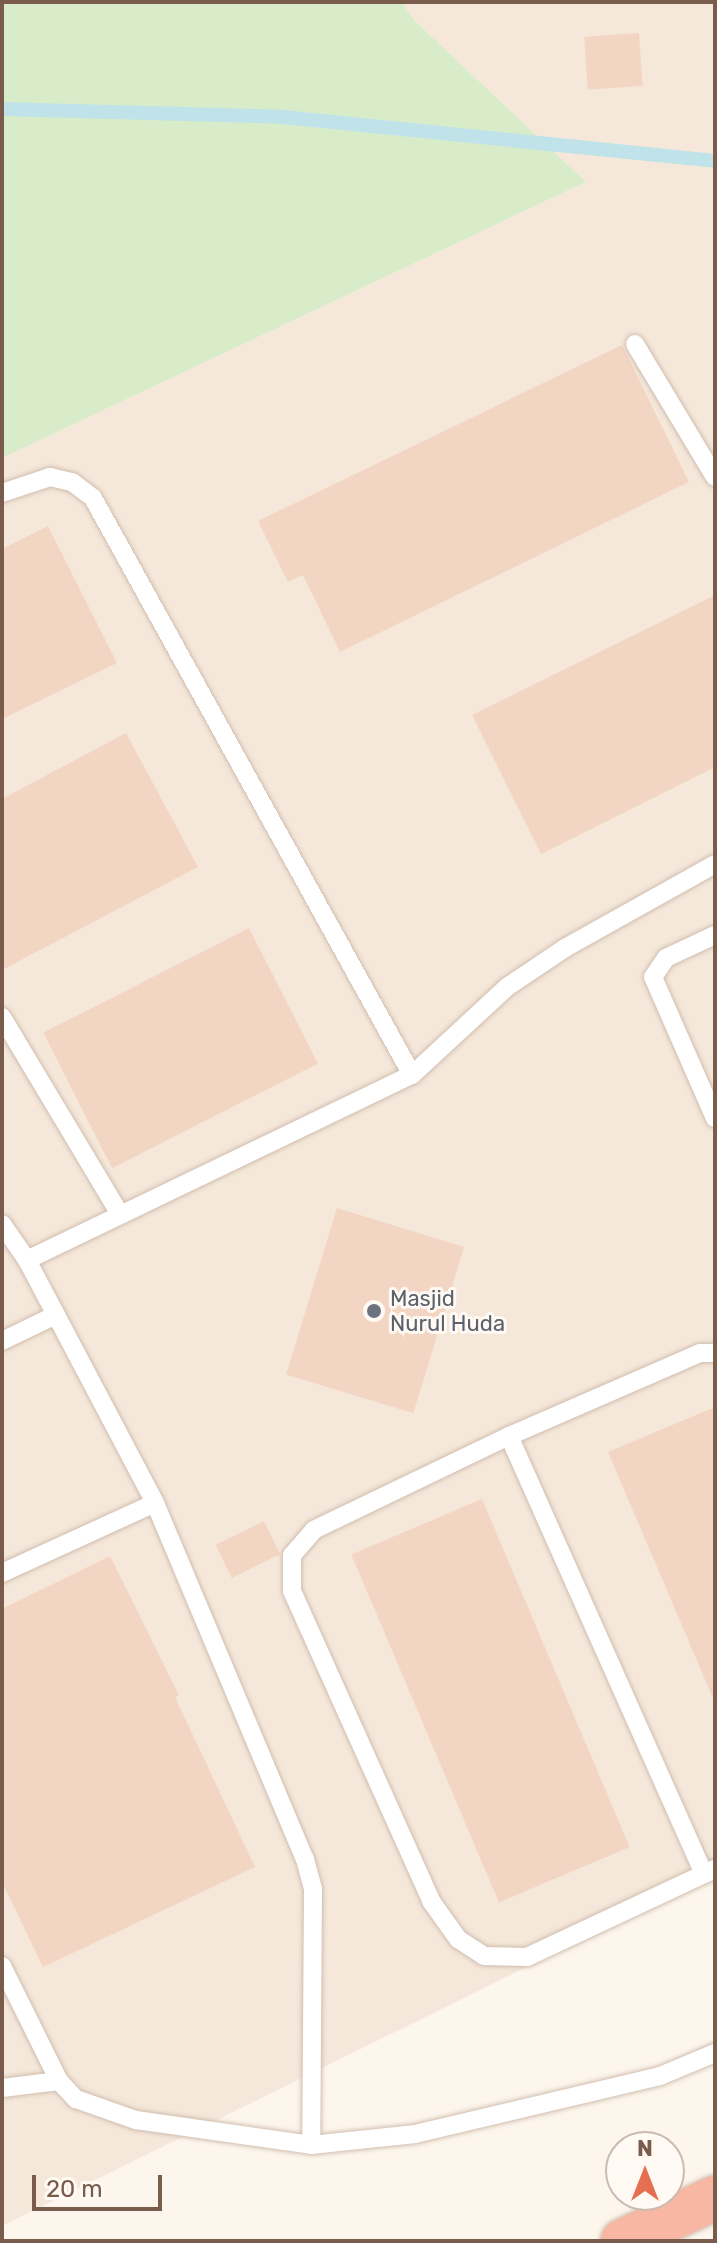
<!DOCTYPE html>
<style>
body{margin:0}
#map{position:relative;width:717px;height:2243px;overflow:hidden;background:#fdf6ec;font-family:Rubik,sans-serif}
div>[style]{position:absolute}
.residential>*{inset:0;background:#f5e8da}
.green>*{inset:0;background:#d8ecc9}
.stream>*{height:14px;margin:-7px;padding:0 7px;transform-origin:7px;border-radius:7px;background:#bfe3e8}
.building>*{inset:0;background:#f3d5c3;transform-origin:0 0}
.roads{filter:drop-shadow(0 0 2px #d1beb0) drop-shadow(0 0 2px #d1beb0)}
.lane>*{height:18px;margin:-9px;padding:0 9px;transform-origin:9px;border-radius:9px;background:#fff}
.highway>*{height:44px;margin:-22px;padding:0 22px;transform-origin:22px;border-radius:22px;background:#f7b7a3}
.dots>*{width:22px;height:22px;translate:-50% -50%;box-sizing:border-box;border:4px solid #fffaf3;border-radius:50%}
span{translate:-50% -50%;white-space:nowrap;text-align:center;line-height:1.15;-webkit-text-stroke:6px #fffaf3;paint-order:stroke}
.worship-label{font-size:22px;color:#5b616d}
.left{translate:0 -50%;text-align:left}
.frame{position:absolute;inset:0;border:4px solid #7a5c4d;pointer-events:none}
.north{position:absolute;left:605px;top:2131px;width:80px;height:80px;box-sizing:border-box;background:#fffaf3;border:2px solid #cabbb1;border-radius:50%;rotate:0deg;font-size:22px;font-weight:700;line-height:32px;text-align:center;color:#7a5c4d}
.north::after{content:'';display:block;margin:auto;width:28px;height:36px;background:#e76f51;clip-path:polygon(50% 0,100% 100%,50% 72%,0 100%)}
.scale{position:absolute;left:32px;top:2175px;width:130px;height:36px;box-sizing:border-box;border:4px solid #7a5c4d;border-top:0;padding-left:10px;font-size:24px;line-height:28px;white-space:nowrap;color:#7a5c4d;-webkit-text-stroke:6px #fffaf3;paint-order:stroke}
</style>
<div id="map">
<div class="residential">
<i style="clip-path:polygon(402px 2px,715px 2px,715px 1874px,2px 2226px,2px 458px,586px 182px,414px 20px)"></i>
</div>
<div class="green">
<i style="clip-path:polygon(2px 2px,402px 2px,414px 20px,586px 182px,2px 458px)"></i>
</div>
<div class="stream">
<i style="left:2px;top:109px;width:281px;rotate:1.6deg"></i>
<i style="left:283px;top:117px;width:434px;rotate:5.8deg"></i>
</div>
<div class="building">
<i style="left:639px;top:33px;width:53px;height:55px;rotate:86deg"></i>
<i style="clip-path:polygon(622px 345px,689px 482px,340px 652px,303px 575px,288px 582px,258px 521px)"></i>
<i style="clip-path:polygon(48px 526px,117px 663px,2px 719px,2px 549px)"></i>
<i style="clip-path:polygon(715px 595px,715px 767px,541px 854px,472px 715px)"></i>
<i style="clip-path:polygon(126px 733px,198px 867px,2px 970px,2px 799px)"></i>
<i style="left:249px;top:928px;width:152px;height:231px;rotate:63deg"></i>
<i style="left:337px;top:1208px;width:133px;height:174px;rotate:17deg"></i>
<i style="clip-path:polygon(715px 1407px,715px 1703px,608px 1452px)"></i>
<i style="left:482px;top:1499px;width:378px;height:142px;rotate:67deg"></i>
<i style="left:264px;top:1521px;width:37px;height:54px;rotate:64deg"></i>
<i style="clip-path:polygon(110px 1556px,179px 1695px,175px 1697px,255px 1867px,43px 1967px,2px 1882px,2px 1609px)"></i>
</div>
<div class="roads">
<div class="lane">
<i style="left:635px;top:344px;width:155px;rotate:59deg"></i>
<i style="left:2px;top:493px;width:51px;rotate:-18.4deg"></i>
<i style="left:50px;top:477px;width:23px;rotate:13deg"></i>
<i style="left:72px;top:482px;width:26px;rotate:37deg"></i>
<i style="left:93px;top:498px;width:659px;rotate:61.06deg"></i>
<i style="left:715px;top:935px;width:54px;rotate:154.9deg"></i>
<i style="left:666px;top:958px;width:23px;rotate:124deg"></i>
<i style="left:653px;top:977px;width:154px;rotate:66.3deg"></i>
<i style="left:2px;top:1017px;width:230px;rotate:59.1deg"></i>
<i style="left:2px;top:1224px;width:44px;rotate:55.2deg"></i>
<i style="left:27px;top:1260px;width:275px;rotate:62.2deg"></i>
<i style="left:155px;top:1503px;width:386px;rotate:67.2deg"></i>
<i style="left:305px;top:1859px;width:31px;rotate:75deg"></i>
<i style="left:313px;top:1889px;width:256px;rotate:90.4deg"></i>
<i style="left:27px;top:1260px;width:427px;rotate:-25.7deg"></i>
<i style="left:412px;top:1075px;width:129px;rotate:-42.8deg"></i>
<i style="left:507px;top:987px;width:70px;rotate:-33.9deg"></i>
<i style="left:565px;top:948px;width:172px;rotate:-29.2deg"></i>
<i style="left:2px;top:1341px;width:60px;rotate:-25.7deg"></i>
<i style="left:715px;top:1353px;width:15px;rotate:180deg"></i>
<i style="left:700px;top:1353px;width:208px;rotate:156.5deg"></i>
<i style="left:509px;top:1436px;width:216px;rotate:154.3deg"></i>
<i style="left:314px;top:1530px;width:33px;rotate:131deg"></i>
<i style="left:292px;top:1555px;width:36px;rotate:90deg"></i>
<i style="left:292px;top:1591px;width:340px;rotate:65.8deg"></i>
<i style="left:431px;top:1901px;width:47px;rotate:54.6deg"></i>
<i style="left:458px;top:1939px;width:31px;rotate:33deg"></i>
<i style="left:484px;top:1956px;width:43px;rotate:1.3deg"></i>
<i style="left:527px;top:1957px;width:208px;rotate:-25.1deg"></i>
<i style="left:509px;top:1436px;width:479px;rotate:66deg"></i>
<i style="left:2px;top:1573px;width:168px;rotate:-24.6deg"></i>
<i style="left:2px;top:1966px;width:128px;rotate:63.6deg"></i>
<i style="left:59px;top:2081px;width:25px;rotate:47deg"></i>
<i style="left:76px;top:2099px;width:64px;rotate:19.3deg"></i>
<i style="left:136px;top:2120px;width:177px;rotate:8.1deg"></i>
<i style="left:311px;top:2145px;width:105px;rotate:-6deg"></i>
<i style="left:415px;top:2134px;width:252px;rotate:-13.3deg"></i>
<i style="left:660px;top:2076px;width:60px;rotate:-22.7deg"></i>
<i style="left:2px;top:2088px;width:57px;rotate:-7deg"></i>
</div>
<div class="highway">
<i style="left:623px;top:2241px;width:102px;rotate:-25.1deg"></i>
</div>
</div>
<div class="dots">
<i style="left:374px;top:1311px;background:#6b7280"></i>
</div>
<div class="worship-label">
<span class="left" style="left:390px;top:1311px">Masjid<br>Nurul Huda</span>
</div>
<div class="frame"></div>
<div class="north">N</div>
<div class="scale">20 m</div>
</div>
